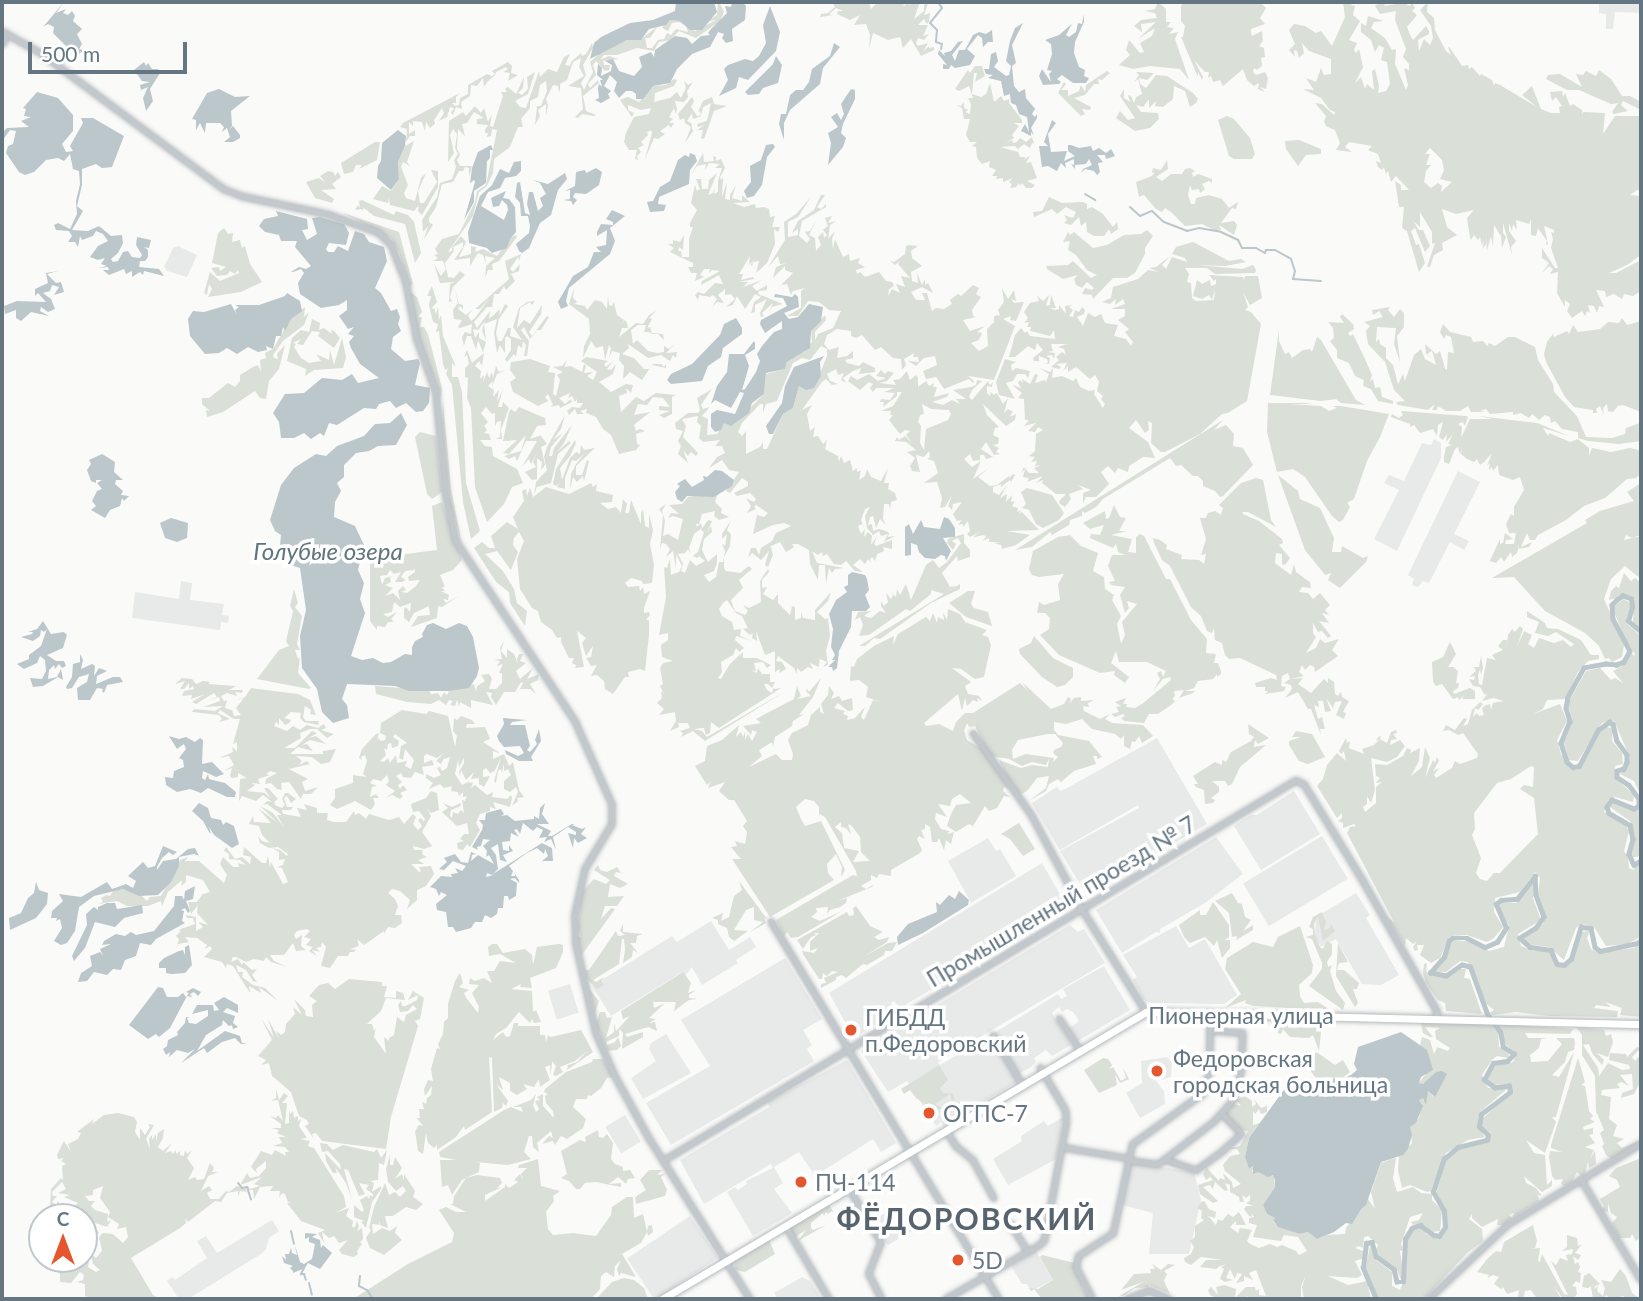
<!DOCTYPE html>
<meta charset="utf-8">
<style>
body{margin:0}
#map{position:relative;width:1643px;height:1301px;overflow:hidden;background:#fafaf8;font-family:Lato,sans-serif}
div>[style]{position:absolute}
.built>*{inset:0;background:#e8e9e9;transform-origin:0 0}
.green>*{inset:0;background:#dadfd7}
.water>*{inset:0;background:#bbc7cb}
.stream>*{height:2px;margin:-1px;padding:0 1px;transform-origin:1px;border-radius:1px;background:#bbc7cb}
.river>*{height:4.5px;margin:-2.25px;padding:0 2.25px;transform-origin:2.25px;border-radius:2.25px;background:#bbc7cb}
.roads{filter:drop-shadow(0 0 2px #b5babe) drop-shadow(0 0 2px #b5babe)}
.minor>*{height:4.5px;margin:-2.25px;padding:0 2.25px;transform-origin:2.25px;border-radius:2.25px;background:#c3c8cc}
.major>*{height:7px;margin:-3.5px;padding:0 3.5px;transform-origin:3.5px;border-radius:3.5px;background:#fff}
.dots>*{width:19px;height:19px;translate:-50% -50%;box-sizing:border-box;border:4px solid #fff;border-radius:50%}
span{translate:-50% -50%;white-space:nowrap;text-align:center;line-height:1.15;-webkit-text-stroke:7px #fff;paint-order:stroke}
.street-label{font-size:23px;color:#657683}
.poi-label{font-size:23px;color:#657683}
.left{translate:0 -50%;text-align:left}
.water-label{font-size:24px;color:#60757c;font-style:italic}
.district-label{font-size:30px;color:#57646e;font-weight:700;letter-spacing:2px}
.frame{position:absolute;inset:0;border:4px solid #657683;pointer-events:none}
.north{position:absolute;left:28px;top:1203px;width:70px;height:70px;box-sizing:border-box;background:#fff;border:2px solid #c1c8cd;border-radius:50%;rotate:0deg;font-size:19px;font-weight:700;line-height:28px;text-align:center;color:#657683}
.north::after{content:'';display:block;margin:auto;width:24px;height:32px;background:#e4572e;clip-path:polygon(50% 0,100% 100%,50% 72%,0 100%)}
.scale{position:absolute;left:28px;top:42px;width:159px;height:32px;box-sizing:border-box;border:4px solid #657683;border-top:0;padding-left:9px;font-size:21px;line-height:24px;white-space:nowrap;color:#657683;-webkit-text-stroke:5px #fff;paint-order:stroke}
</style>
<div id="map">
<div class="built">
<i style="clip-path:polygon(1607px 2px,1641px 2px,1641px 13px,1615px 12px,1613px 29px,1606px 29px,1606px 14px,1599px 13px,1599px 4px)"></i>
<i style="clip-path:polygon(178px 246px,197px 255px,187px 277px,167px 271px,164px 267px,173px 248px)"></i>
<i style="clip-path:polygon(1434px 439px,1441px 443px,1441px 458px,1397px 551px,1374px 539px,1399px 490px,1384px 483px,1389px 475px,1404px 481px,1422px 443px,1431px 445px)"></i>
<i style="clip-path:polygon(1458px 471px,1480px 482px,1454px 534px,1469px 541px,1464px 550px,1450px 542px,1429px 583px,1423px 581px,1418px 587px,1412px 585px,1414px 579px,1408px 575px)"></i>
<i style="clip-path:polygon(181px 581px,192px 583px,190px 600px,224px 604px,222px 615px,229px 616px,228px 623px,221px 622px,220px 630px,132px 618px,135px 592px,179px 599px)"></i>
<i style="clip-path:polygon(1157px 738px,1207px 824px,1086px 894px,1060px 851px,1139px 808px,1138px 805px,1060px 850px,1032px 803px,1057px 787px,1060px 791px,1067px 788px)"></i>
<i style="clip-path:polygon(1294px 791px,1320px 834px,1261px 870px,1234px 826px,1251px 815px,1257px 815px)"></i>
<i style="left:1322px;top:836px;width:50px;height:92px;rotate:59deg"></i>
<i style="clip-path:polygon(1216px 837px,1243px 874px,1205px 903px,1160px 929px,1160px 933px,1156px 932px,1122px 953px,1096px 910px)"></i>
<i style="clip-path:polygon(988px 838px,996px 851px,1000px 849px,1016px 876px,971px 903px,948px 861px)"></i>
<i style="clip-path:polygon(1042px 863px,1068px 908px,900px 1008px,894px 1001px,891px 1003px,895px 1012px,854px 1038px,829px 993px)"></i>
<i style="clip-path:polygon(1356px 893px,1370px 915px,1366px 918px,1399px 975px,1381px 985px,1362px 984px,1336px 939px,1321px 947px,1315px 936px,1316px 917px)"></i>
<i style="clip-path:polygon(711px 921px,729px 950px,750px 937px,756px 947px,736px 960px,738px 963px,702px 985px,692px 967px,685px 976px,682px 972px,611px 1016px,592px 986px,672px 936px,677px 942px)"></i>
<i style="clip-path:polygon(1070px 925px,1078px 932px,1084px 929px,1105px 963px,938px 1062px,940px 1065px,991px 1035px,1018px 1081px,944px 1126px,941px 1122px,936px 1126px,907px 1081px,888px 1092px,861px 1051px)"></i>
<i style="clip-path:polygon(1176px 926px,1189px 948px,1205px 939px,1237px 995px,1224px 1004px,1151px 1003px,1143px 999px,1133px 980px,1137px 977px,1123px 955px)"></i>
<i style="clip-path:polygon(785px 958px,822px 1019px,803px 1030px,812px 1045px,807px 1049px,814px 1061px,671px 1145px,646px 1103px,710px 1066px,681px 1020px)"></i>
<i style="clip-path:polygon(1104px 966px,1130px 1010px,1076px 1042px,1068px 1029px,1079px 1021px,1073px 1012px,1067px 1009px,1062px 1012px,1059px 1007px,1052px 1013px,1071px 1045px,1052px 1056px,1046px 1050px,1034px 1058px,1036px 1062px,1030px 1068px,1018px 1074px,1002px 1047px,1007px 1044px,1003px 1037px,997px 1037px,994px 1033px,1058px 994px,1061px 999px,1067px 996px,1063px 989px)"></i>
<i style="left:570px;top:984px;width:30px;height:23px;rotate:73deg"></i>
<i style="clip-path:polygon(666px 1034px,691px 1073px,643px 1099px,631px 1078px,656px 1061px,649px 1049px,651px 1043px)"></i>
<i style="clip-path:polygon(1167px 1057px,1172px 1062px,1171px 1077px,1156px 1081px,1164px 1091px,1165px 1104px,1140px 1118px,1126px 1093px,1142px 1083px,1141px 1061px)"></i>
<i style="clip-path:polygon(847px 1060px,896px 1143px,881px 1152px,873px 1139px,815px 1176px,799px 1152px,774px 1167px,783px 1183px,774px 1189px,792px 1213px,753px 1236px,727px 1192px,735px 1187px,738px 1190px,747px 1184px,746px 1181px,773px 1168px,771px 1164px,704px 1204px,680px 1160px,769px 1107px,768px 1102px)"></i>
<i style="left:625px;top:1115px;width:31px;height:23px;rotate:59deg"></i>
<i style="clip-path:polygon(1063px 1117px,1056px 1159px,1008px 1185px,993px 1159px,1022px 1141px,1021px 1136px,1044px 1121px,1048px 1126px)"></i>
<i style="clip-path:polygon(1130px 1162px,1194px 1172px,1201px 1200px,1189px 1254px,1149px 1254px,1153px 1213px,1122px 1205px)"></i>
<i style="left:897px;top:1206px;width:29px;height:28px;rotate:59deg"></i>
<i style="left:690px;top:1216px;width:50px;height:76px;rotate:56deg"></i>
<i style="clip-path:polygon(272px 1220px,279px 1231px,269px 1238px,266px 1249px,261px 1254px,188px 1299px,179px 1299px,167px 1281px,172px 1277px,175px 1280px,207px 1258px,197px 1241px,206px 1236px,217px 1253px)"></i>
<i style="clip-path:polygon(1036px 1251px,1053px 1280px,1031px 1291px,1027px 1284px,1022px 1284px,1011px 1266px)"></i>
<i style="clip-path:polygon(802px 1277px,810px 1281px,821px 1298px,778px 1299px,774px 1293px)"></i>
</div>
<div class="green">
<i style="clip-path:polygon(718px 2px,724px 3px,720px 4px,724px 12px,720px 21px,696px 38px,679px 31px,670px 40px,659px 42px,654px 51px,637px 48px,617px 55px,604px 55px,600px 60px,609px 56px,618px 59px,603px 61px,604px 65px,610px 65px,609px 70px,605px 71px,596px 61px,593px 65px,596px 75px,588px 84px,590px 88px,598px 80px,599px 83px,583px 96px,586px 111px,596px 115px,594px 116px,582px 114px,578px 118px,575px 117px,583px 109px,581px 88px,568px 86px,584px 76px,579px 67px,581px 58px,573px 62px,567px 80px,560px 84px,560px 90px,559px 92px,558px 86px,553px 85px,546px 99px,548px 105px,546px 116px,546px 104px,538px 110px,540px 116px,535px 125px,537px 106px,541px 106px,547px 91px,546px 81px,540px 85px,538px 97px,530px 101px,530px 108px,521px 119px,523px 127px,518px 127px,510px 147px,494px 159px,493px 173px,487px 186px,479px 192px,473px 216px,448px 252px,452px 251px,452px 247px,461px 236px,466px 242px,459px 257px,471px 254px,471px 246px,476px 247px,475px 252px,483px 249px,497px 256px,510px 238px,516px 235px,517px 237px,499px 261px,492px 264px,493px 270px,488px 270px,485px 278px,486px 266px,495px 258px,485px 256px,486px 264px,483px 255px,478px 253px,470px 266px,470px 258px,454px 260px,463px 247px,463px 242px,453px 247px,454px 251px,445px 263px,448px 277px,454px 278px,460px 271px,465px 275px,453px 287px,450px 297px,452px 301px,449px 302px,450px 284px,455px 282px,440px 283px,434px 264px,441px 276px,446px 269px,443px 261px,433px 261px,438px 258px,434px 255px,438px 254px,435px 249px,442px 239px,459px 234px,475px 202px,477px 191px,486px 185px,497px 130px,492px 129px,491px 136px,487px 137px,488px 133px,485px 133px,485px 130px,488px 125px,477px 124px,477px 119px,484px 118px,474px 112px,467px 123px,462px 124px,465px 136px,458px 129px,457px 149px,460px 155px,457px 160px,460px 166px,472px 166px,469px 177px,469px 168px,465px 167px,463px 171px,459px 171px,453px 182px,442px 184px,436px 207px,429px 218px,429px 222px,433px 225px,424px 239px,428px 226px,423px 232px,422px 220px,437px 197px,440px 183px,452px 179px,456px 167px,454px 160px,458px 154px,455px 148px,457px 134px,453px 129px,450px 135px,454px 153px,448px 162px,449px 121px,463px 112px,466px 116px,475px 106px,481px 113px,484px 108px,488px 122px,492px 114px,490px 126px,493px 127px,503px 96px,501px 92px,507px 92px,505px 89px,508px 87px,516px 94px,524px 77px,523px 88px,518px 93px,522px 95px,528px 89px,527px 77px,535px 72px,528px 94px,515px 101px,520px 107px,526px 108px,539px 71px,540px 77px,548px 69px,557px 72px,564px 57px,570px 54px,565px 65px,570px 66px,571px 62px,581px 53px,582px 56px,586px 54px,592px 43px,593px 48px,583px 65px,586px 75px,581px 83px,584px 90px,593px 72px,590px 62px,603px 50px,627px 40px,640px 40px,658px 26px,650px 38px,645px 38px,647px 48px,652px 48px,658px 40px,664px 39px,667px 33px,671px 35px,676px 29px,688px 32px,686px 26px,679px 22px,672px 23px,668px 31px,664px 29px,662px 27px,670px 20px,680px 21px,695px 31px,716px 20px,708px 21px,717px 15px)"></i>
<i style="clip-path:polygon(832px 2px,869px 2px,871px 9px,878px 2px,903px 2px,904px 7px,906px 2px,910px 5px,912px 2px,920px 2px,914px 19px,924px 11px,924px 5px,928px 3px,924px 15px,930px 13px,929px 21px,927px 24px,924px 19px,918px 25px,928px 25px,923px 36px,929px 34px,924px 40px,918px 38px,916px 43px,918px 46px,928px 43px,923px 52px,929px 46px,929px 48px,934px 47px,934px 50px,921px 56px,911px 39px,903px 48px,900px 37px,888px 40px,873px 33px,869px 49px,870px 35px,866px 24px,854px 25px,860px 15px,850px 20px,837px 14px,838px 11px,843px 11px,836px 8px,829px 14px,833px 15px,820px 17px,821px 14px,828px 13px,835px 7px)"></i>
<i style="clip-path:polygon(1158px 2px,1166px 9px,1166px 22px,1171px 22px,1167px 27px,1174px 28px,1169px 34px,1178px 32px,1175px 39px,1189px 80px,1180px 69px,1150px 66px,1133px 69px,1119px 65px,1130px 55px,1126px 50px,1129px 40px,1140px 53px,1144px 52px,1140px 43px,1152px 36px,1155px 28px,1138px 39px,1156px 22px,1141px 24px,1142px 32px,1134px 26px,1141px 20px,1157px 18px,1155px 13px,1145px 11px,1155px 9px)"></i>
<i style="clip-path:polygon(1184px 2px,1260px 2px,1266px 8px,1260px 18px,1265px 24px,1251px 29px,1251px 33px,1252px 36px,1262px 31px,1263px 41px,1259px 46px,1264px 48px,1265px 57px,1261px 58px,1262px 66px,1257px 70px,1254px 68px,1253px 72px,1256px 75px,1265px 72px,1268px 78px,1266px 89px,1260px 87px,1265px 92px,1258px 89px,1259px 83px,1254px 86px,1247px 80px,1243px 69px,1223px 86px,1220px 80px,1213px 82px,1211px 76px,1208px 78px,1209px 72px,1205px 72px,1194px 60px,1203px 77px,1202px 80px,1198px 72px,1198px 77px,1181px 37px,1183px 37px,1185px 26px,1181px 21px,1181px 6px)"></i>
<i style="clip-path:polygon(evenodd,1343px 2px,1354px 2px,1351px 5px,1355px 6px,1353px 15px,1360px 21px,1349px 40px,1357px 43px,1354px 50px,1356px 53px,1359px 49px,1363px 67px,1355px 83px,1361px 77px,1365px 89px,1367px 84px,1374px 90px,1372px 71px,1375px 69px,1379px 86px,1378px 93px,1386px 91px,1390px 84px,1387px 62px,1381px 60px,1384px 48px,1379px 45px,1375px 52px,1371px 40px,1361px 32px,1361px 23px,1366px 26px,1368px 16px,1384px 21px,1374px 22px,1371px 28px,1385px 38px,1392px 50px,1396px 49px,1395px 64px,1406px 90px,1408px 85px,1404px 68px,1409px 70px,1409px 64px,1403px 57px,1406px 49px,1395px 20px,1396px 11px,1380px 14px,1375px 6px,1380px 2px,1386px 2px,1384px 6px,1408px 2px,1407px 5px,1410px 6px,1412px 2px,1415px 8px,1412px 11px,1417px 15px,1407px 27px,1411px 37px,1413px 40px,1426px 26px,1429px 31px,1429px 34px,1418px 40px,1419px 51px,1424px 39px,1430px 45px,1433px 38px,1431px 26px,1420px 10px,1428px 2px,1427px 12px,1434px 18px,1435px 30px,1446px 51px,1451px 55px,1448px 47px,1450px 48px,1462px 66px,1468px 65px,1469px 69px,1472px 67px,1480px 76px,1481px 74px,1492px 80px,1494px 86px,1495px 83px,1500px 85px,1537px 107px,1522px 95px,1532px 86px,1541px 109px,1551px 113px,1560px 113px,1559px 107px,1562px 106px,1556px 97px,1552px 101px,1550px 92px,1562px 91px,1563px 97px,1565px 93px,1570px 106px,1573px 104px,1582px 110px,1582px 115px,1583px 112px,1605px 113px,1603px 134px,1615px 116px,1640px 116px,1639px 109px,1623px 101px,1621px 105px,1628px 111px,1614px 114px,1612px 112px,1618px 103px,1611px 104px,1579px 90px,1567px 90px,1546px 79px,1548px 75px,1560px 74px,1582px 87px,1576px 74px,1583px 75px,1586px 71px,1596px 76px,1599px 70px,1611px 79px,1622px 96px,1630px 96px,1641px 102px,1641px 191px,1637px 190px,1630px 195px,1641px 196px,1641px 255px,1627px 265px,1609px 273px,1616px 273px,1641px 260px,1641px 291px,1633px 296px,1624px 294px,1622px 299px,1614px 294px,1606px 297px,1605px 291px,1596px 290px,1604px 307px,1599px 306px,1597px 313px,1594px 306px,1588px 305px,1590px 313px,1587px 311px,1585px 316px,1582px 311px,1572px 318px,1567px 311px,1570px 304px,1565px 300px,1565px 307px,1557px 293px,1558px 272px,1550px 274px,1553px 269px,1549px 266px,1542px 273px,1549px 263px,1542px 258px,1542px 248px,1555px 268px,1558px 268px,1551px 248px,1553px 239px,1551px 232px,1554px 233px,1554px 230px,1544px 226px,1548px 244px,1546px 245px,1547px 241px,1538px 228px,1536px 236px,1531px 235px,1531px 219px,1529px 224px,1516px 220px,1517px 230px,1513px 224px,1512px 231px,1509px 223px,1509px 231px,1516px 241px,1511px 247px,1512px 255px,1503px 223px,1503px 233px,1506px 237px,1502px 248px,1501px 236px,1494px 225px,1493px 247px,1491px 236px,1487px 250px,1486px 236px,1486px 244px,1483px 249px,1484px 238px,1482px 246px,1480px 237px,1478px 240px,1474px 235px,1471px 240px,1470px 237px,1467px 218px,1474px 210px,1456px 214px,1442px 209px,1447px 227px,1457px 235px,1442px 243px,1443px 250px,1434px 255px,1430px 267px,1427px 267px,1435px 243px,1432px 244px,1432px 232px,1420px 212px,1420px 227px,1413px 221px,1419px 230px,1423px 230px,1430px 246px,1425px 252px,1415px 228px,1411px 231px,1416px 245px,1419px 244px,1425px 263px,1419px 272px,1407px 231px,1402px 228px,1404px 207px,1399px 207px,1395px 181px,1401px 185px,1401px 190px,1409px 190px,1396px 176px,1391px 182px,1388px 171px,1386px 174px,1384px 167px,1382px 170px,1378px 167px,1376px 161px,1381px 163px,1378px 154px,1368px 150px,1372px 146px,1349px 142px,1345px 147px,1352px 152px,1336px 150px,1340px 143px,1335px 130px,1326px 126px,1324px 121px,1326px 116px,1315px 103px,1322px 104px,1334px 115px,1335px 112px,1330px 110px,1321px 98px,1303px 89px,1314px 90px,1306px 78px,1316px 82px,1321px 68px,1324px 75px,1331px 74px,1331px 59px,1309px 51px,1302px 43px,1304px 53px,1299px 58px,1297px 51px,1294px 50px,1295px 57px,1289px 50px,1295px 44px,1289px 30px,1294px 24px,1305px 26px,1316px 33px,1321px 31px,1332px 46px,1345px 17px,1343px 2px,1430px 148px,1442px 160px,1444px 170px,1440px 179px,1452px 182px,1441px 192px,1442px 186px,1438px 183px,1431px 188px,1424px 182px,1426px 171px,1431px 165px,1426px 165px,1430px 154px,1425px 154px,1430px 148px)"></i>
<i style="clip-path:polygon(508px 62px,512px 66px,511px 73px,518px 75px,508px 81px,510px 73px,503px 72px,508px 69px,506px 67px,496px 72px,495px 75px,487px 82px,484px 87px,483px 78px,477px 86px,471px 85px,470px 96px,461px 102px,462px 109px,456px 107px,453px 115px,451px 113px,454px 108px,450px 107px,447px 117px,439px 121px,444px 113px,442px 108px,434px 120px,435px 124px,430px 128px,426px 122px,425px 131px,422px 122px,413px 121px,413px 126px,409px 122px,409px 134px,415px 130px,415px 136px,410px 136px,406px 142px,407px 129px,400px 127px,403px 123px,460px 93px,456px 97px,456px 103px,452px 103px,455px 106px,459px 105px,460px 98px,468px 94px,468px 85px,487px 74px,492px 76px,495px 74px,492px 71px)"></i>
<i style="clip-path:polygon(975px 66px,982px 66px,985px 76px,975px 82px,977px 73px,974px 73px,972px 94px,981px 97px,986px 94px,990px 83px,994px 102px,1001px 96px,1004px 101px,1009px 99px,1009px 103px,1022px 120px,1022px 123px,1014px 123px,1019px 126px,1012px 135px,1014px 138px,1005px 143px,1012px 140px,1013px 143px,1017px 142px,1020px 138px,1026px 142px,1032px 137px,1034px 144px,1032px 143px,1030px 148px,1024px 144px,1018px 149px,1015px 146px,1000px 147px,1018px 152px,1020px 157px,1026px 157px,1023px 160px,1030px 156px,1026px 163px,1031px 162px,1037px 178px,1027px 181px,1035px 185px,1032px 188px,1026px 188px,1022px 183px,1020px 186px,1019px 183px,1016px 187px,1010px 188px,1012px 184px,1009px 182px,1013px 178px,1003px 182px,1003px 178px,996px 179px,997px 176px,992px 176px,996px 170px,989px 167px,990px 161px,982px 164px,977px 158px,976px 147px,972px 146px,977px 142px,970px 142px,966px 135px,970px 119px,964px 119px,962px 108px,956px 105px,961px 106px,964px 102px,964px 108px,968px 110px,965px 112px,970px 114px,971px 104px,968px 98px,973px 98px,969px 86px,959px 91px,955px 89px,968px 70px,970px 73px)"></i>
<i style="clip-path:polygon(1107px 71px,1110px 73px,1102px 80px,1098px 79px,1099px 84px,1094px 84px,1085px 95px,1074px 98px,1091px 107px,1090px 110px,1082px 109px,1085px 114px,1081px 116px,1058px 93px,1064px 82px,1066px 84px,1061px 90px,1068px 90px,1068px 96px,1079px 91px,1081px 85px,1085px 92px,1086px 85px)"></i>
<i style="clip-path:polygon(1136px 72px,1154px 73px,1147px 80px,1139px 78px,1140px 84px,1146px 88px,1156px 75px,1167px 76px,1193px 93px,1198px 99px,1196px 103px,1190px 107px,1185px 91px,1174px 86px,1173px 99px,1163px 107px,1155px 106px,1156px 101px,1149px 108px,1149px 99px,1143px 107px,1136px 105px,1141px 112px,1158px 113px,1159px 119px,1150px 128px,1135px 131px,1116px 118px,1120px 111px,1128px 120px,1135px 118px,1120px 96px,1124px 89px,1124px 98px,1130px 102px,1128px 95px,1131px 96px,1134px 103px,1136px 97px,1142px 94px,1138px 79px,1134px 82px,1139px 75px)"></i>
<i style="clip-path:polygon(674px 79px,677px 80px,674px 86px,655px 93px,654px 102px,670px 98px,677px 92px,681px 98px,686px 88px,684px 81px,688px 85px,693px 82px,687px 91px,688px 97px,684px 102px,675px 101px,677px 109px,676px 114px,674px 108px,669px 117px,673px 119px,669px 123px,674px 123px,671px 128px,669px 125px,660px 131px,665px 134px,658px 139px,654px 138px,645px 159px,652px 133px,651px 130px,647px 132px,648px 135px,641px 142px,644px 145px,638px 148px,641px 152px,637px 156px,638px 160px,635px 159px,637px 150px,629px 150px,624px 142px,626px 133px,634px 117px,649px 114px,651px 108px,641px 110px,628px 105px,628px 110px,634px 113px,632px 117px,620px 100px,628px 97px,639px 102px,653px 86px,666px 85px)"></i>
<i style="clip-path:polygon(692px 97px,694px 101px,691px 107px,697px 116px,701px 115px,700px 111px,698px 112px,703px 101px,712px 97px,714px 104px,727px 106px,714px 111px,704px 139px,701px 138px,703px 130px,697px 130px,705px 125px,698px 127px,697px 124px,707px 121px,711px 103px,703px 107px,701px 116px,693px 119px,692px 113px,687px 121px,691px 123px,693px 131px,685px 143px,691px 127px,685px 123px,684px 118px,680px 120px,678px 114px)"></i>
<i style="clip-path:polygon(1227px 116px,1234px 119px,1250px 138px,1255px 154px,1252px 159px,1234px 159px,1229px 156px,1218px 120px)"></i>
<i style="clip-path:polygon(1299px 140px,1321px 149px,1321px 154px,1306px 155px,1298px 166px,1286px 149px,1285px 141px)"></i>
<i style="clip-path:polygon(414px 141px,407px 162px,410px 166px,403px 162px,401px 167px,408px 185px,404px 193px,406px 198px,415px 201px,421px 178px,426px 173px,418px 191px,420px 203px,424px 203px,437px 182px,431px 170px,438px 171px,438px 187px,422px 215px,418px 211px,419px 205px,414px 211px,390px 205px,389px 198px,388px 203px,373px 199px,382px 186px,391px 191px,399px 179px,398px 162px,405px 146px)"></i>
<i style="clip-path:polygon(375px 142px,380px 142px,377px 160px,359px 169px,362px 165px,356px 165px,353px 172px,344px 174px,341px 163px)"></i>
<i style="clip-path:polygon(703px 153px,704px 162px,714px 161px,713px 156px,716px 157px,716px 161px,721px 159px,725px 168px,720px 177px,721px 180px,723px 177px,722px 197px,727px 182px,725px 199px,730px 200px,730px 195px,736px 185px,732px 198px,742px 201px,742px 195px,750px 202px,733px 203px,744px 207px,755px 204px,756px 208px,764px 207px,769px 209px,770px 217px,775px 216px,772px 227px,780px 227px,778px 232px,774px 229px,775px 244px,767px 263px,756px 273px,759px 261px,753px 262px,752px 267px,751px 264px,756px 258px,749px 265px,750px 256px,739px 274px,743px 274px,741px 280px,753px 277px,754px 279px,739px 282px,748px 282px,743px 287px,762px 280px,752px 286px,757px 291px,767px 285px,767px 290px,759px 291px,758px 294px,783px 304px,772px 307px,768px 315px,773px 303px,762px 313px,764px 316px,761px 317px,760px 313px,767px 299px,755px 305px,755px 312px,751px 313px,754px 302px,761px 297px,755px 294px,745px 309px,737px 296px,733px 305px,726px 307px,735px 299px,731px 294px,725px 295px,725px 289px,718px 295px,724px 303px,717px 302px,712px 307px,717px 299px,713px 295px,710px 297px,699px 295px,698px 300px,695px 295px,698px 292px,704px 294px,715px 283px,723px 284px,719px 275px,701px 285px,702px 281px,720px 271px,712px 270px,709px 273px,710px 269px,704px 269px,700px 275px,704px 277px,695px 281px,697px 273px,691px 273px,688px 267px,693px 267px,693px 263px,670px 252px,674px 248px,668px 244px,673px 244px,673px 240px,680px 242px,684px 235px,683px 250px,679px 247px,678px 251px,681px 251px,682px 257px,689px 257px,689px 239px,693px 227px,690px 227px,690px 223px,697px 210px,691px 203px,695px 185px,697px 191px,700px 189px,696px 179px,701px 179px,702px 189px,708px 189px,709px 180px,717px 173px,708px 195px,713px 193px,715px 186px,714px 194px,718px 192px,718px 181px,722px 168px,715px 168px,720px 164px,709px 163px,705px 170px,706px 164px,697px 166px,691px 175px)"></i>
<i style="clip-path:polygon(1167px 160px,1168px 169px,1156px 177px,1162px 181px,1171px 174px,1182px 174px,1185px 169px,1190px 168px,1195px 171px,1192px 173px,1193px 177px,1198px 174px,1212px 179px,1212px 183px,1209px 181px,1202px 184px,1205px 189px,1200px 193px,1199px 189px,1192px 190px,1190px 185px,1188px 195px,1191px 204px,1195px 204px,1196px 198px,1209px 195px,1222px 199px,1229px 208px,1238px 202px,1236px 209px,1232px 208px,1221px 223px,1234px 221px,1237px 225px,1234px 235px,1219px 225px,1221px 230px,1216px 231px,1202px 224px,1185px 226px,1171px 212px,1165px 208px,1162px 212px,1156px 209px,1144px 195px,1139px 197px,1136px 182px,1152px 176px,1155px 172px,1152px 173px,1153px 168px,1161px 170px)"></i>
<i style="clip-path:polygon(328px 171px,333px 172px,335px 176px,338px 172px,341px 177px,332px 184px,336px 189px,321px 190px,334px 199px,332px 203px,315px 198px,306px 182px,319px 178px,326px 183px,320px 176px)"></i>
<i style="clip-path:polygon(evenodd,821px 195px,825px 195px,817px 207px,821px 209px,826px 204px,826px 207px,802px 221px,799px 236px,807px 243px,810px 239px,805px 232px,810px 231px,816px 221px,809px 235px,815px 238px,816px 251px,821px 245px,818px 237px,823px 232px,824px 238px,827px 235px,823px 230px,828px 226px,825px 218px,832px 216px,828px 223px,836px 221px,830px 225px,828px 239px,835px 231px,832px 239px,833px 249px,835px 239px,843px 257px,849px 254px,850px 261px,860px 258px,858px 263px,865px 267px,856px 270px,857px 274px,860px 272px,865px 277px,879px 272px,886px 281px,892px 282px,894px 286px,889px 289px,888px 296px,892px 289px,900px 293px,896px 284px,905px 287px,901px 276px,910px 278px,898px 264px,900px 261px,895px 265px,890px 261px,894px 262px,905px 254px,906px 246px,909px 245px,918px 246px,911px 251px,912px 258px,922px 266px,911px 272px,912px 281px,918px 283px,917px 273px,922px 285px,925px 279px,925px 285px,928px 283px,933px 293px,922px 287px,911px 292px,916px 300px,925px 300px,922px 293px,927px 293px,932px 311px,936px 308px,944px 309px,952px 304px,950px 300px,958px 294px,961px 296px,973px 285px,979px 288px,976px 294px,981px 297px,972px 310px,973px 316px,976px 317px,963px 320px,970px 331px,985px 326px,977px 332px,982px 333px,979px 340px,971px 343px,979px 351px,988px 346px,987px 329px,994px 322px,994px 316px,1000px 315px,998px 310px,1004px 302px,1002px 288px,1008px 299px,1014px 290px,1016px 301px,1011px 299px,1014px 303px,1024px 302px,1016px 321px,1010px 320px,1011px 316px,1003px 319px,1015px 326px,994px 380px,968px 376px,974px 381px,973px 383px,969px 379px,944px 389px,936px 377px,926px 379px,923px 371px,937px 365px,935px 356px,924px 358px,916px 366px,908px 361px,919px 362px,918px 357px,913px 357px,914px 353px,904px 359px,906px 365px,902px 370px,901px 359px,893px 358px,881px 347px,875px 350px,862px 335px,856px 338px,851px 336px,851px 331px,837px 329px,827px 335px,824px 344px,829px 350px,839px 347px,837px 358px,847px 356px,853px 351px,853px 358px,845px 360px,847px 363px,859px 366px,863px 362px,875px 368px,875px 372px,859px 374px,861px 368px,853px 371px,843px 378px,846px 383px,841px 380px,844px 373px,838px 375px,836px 369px,827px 374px,830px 381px,838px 384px,832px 385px,826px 379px,822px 382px,802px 410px,812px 405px,807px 414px,810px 431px,815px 427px,813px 437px,818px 436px,823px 444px,827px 440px,825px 449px,838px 456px,839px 462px,841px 456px,844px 463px,850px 460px,853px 471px,857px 468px,857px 472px,861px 470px,859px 480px,865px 476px,867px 469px,871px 477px,881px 481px,888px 468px,884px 483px,889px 483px,888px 489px,895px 493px,897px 500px,891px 502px,890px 510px,889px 504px,884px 504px,883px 519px,886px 525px,880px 519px,876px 528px,873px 516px,870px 517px,868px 525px,872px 524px,873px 531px,879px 529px,886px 531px,889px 533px,888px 537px,895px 536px,884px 542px,888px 534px,881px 536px,879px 531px,873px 535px,867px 528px,865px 516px,870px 507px,865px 509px,861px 520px,864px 528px,862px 524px,858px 526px,861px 534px,865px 529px,864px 537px,868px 532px,872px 536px,871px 545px,877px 536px,874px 544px,876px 546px,892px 540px,892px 549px,883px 547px,884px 551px,877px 554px,875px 561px,872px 557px,870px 559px,871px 563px,868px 559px,865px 564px,860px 559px,853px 565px,863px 572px,855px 571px,846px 561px,841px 565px,834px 564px,827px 554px,823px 556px,822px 552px,818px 555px,812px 551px,817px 563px,844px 568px,835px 569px,832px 573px,829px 568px,826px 584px,825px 565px,819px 565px,818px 580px,810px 564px,809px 550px,798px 544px,792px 544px,794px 547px,786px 552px,780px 542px,769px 547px,771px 547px,773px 555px,768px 567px,765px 565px,769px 551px,761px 560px,752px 553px,748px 558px,751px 548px,756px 548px,759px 555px,761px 548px,772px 541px,776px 533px,791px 526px,784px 523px,773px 525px,753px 534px,757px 515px,764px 517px,768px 513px,756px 505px,754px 507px,756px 509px,747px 513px,751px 506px,746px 498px,754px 502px,756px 499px,750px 493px,737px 496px,734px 493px,748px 486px,748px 482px,742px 478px,730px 493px,726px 491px,739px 472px,729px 470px,722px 460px,709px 468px,717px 457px,725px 453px,722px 446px,715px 446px,720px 440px,703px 442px,699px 438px,701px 426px,697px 422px,698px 416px,682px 419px,686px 426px,683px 437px,698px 453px,696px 456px,691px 452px,688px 456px,683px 450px,688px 463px,678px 454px,681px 446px,678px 441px,683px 431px,676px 429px,675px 423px,688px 413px,698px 413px,700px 410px,697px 398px,712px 389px,701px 405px,703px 409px,710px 407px,702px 416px,708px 419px,707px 435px,717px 434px,724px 423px,734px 424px,764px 394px,766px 374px,785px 369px,787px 362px,805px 351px,812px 342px,811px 331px,825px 315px,826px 320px,815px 332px,815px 340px,818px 334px,833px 328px,841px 311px,829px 310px,819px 302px,808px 301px,798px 316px,787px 316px,801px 308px,801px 291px,805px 288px,793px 291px,791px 295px,787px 284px,781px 285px,793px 273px,785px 270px,785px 266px,773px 278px,776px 267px,786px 263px,780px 264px,778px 256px,768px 267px,785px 240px,784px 222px,796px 214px,811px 197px,798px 217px,788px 222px,788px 237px,798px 235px,798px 229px,792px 233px,798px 221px,814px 210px,821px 195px,821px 346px,827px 349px,827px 356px,814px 388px,799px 386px,793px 408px,783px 414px,767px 449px,763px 449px,763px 442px,760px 447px,746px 454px,746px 431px,742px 436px,738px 432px,742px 423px,760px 404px,763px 404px,763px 413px,766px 404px,777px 401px,793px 363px,802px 358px,810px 360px,821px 346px)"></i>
<i style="clip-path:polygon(1049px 197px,1062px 203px,1083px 202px,1087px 204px,1087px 209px,1092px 207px,1103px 214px,1113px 227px,1117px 222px,1118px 229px,1111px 234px,1109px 229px,1104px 236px,1094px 236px,1087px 232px,1086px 222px,1081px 226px,1079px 217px,1071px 225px,1064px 223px,1067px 220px,1064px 215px,1073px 218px,1076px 212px,1066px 207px,1057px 214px,1052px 209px,1034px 217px,1033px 212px,1042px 211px)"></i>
<i style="clip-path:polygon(362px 200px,394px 215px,396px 211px,408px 215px,414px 222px,421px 253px,415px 263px,405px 224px,374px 216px,364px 208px,362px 211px,362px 209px,355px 210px,358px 205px,360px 208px,359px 201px)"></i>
<i style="clip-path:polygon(343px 213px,399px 232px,413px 284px,410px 287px,399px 252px,391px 238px)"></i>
<i style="clip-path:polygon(224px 228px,228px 234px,233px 233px,232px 242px,240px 240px,242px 248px,245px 246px,250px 264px,262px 282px,241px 292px,208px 297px,212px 289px,209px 284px,207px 295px,204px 293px,210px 272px,220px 281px,239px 273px,238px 270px,235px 274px,230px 271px,227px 275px,217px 276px,211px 268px,219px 267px,220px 271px,226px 267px,212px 263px,218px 233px)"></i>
<i style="clip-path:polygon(1147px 230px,1153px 236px,1145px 248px,1145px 254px,1135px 273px,1127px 278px,1113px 278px,1093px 299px,1092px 295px,1082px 294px,1085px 288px,1092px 290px,1094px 288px,1087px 282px,1082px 288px,1076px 285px,1074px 279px,1078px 275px,1063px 279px,1047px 269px,1046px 266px,1068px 265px,1073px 261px,1091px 278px,1097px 275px,1087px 270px,1076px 255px,1068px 250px,1070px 241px,1063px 242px,1068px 232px,1070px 235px,1074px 232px,1093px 248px,1107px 245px,1124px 235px,1141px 234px)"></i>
<i style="clip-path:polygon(1193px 242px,1229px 261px,1241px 259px,1246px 262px,1225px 266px,1197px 265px,1242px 269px,1253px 265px,1256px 270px,1255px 273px,1215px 274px,1207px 268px,1185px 268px,1189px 274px,1187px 282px,1191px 283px,1192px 298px,1196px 301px,1214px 300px,1215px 289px,1212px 300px,1209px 295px,1202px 299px,1193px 296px,1197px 280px,1202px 284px,1210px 280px,1211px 286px,1216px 284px,1216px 279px,1214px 281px,1209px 275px,1243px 277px,1244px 280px,1245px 276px,1258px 276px,1262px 298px,1250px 305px,1243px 292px,1248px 307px,1245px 310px,1251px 312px,1261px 324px,1247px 401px,1228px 413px,1222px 414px,1200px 434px,1165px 452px,1161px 452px,1151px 443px,1152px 423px,1148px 421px,1149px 430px,1145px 433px,1136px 420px,1129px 428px,1148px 442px,1155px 458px,1143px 457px,1129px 466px,1128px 472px,1118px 468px,1115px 473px,1108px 466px,1101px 472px,1109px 484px,1096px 497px,1086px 497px,1083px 503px,1083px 493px,1091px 490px,1078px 485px,1083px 489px,1069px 494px,1071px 499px,1065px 507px,1060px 504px,1059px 501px,1066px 494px,1056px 494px,1042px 483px,1043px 480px,1036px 483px,1043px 476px,1027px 482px,1029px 478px,1023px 477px,1025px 469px,1021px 473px,1024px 467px,1029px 473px,1039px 473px,1034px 468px,1041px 465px,1035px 466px,1037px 461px,1031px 462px,1035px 457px,1029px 456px,1035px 451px,1036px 434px,1043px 430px,1038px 427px,1035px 432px,1028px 431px,1036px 423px,1024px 426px,1029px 420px,1025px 420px,1024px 399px,1018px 398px,1022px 393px,1012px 385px,1021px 388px,1018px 383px,1020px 380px,1023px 383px,1022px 379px,1030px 384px,1035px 374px,1038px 375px,1035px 383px,1045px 380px,1046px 382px,1049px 374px,1039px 368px,1050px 372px,1053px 368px,1052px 378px,1062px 376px,1073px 381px,1076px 378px,1080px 387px,1089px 391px,1095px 390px,1094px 394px,1103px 408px,1105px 404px,1101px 399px,1103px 396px,1097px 391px,1099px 382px,1095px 375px,1090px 379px,1076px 367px,1068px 372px,1068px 366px,1063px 371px,1067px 363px,1056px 364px,1061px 367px,1059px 369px,1051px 367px,1059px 360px,1056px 357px,1062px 352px,1066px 355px,1064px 349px,1058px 347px,1067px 344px,1051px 344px,1053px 351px,1047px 352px,1055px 353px,1054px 359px,1052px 355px,1046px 356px,1050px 358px,1049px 364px,1044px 363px,1048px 363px,1047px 359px,1039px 356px,1039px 361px,1034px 361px,1033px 358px,1043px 350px,1037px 343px,1035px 350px,1028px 346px,1015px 357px,1009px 357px,1015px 335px,1021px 328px,1025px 333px,1027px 331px,1030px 336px,1055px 339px,1054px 330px,1050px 336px,1030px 331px,1031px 327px,1027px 327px,1029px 322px,1024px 323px,1028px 318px,1024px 312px,1030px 303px,1039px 301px,1037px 296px,1043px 301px,1049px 295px,1046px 306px,1050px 305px,1051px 295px,1056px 308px,1050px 308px,1055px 310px,1059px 309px,1059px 305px,1066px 314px,1065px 306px,1072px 305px,1069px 307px,1073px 310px,1069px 316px,1073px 317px,1075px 310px,1079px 312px,1082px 307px,1085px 310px,1084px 314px,1077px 317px,1083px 326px,1088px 313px,1095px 317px,1101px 314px,1105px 323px,1118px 325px,1114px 336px,1126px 339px,1131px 346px,1133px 342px,1125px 332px,1129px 329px,1118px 320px,1125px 316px,1125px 309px,1111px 309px,1125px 304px,1123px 299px,1115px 305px,1116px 299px,1110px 304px,1102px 302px,1111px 298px,1113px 287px,1138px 279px,1148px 270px,1159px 272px,1149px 268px,1156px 267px,1170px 256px,1162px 265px,1166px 269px,1172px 257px,1187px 262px,1185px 258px,1172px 254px,1176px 247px)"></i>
<i style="clip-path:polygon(521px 254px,519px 261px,518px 257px,510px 269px,513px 272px,520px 264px,519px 271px,511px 274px,515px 281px,506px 290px,504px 286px,499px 294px,494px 294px,492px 307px,487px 307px,474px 322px,477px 328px,490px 311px,489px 319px,500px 309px,499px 316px,505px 304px,508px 306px,499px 319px,496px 333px,498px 341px,502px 341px,508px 328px,511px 328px,510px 336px,522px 340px,513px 327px,519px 308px,527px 302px,535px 301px,532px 305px,530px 302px,520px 308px,517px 328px,524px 320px,530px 324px,542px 305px,541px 314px,529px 332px,532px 336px,547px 316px,549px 317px,541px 330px,537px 330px,530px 339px,524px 327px,521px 330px,529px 341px,527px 356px,524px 356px,526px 345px,523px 341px,521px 356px,522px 348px,518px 345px,516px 357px,514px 354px,507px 362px,505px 359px,511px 350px,511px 339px,507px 336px,505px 338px,505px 353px,500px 345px,497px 353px,494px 333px,497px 319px,484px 324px,486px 341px,482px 330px,485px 321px,478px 330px,473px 329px,475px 338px,479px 332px,479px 338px,486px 342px,483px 352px,478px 340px,476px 350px,471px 336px,467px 336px,464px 346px,462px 337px,465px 332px,471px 334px,472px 324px,460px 328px,458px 327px,462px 320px,454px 319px,453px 310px,458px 303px,455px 289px,459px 304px,463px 305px,463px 309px,460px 306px,458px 309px,466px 315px,473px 309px,468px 315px,471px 321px,475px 318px,491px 296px,480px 309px,475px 309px,509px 279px,505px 261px)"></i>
<i style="clip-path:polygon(432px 286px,437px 302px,431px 309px,434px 308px,436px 314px,438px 307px,439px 320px,441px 315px,443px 336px,456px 367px,452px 363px,452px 377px,458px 377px,462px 392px,466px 483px,480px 531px,471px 539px,463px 502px,452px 385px,446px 374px,448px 368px,445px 370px,443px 364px,439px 331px,436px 332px,438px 324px,433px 322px,429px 305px,431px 296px,427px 296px)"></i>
<i style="clip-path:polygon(574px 288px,573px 298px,577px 302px,574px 304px,585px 306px,587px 310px,595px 300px,602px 302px,607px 309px,608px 296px,609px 305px,612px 306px,614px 302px,617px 315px,624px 320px,621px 325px,625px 320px,627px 323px,628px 328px,622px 328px,619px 337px,636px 323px,643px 324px,649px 315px,656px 311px,649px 318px,652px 319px,647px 328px,650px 327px,652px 333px,663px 334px,664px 340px,658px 334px,653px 334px,648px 332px,644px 332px,646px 325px,638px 325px,631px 330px,633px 344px,637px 340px,648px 351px,657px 353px,664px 352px,664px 346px,669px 349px,676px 343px,666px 353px,677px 352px,676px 358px,673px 355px,670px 361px,661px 355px,648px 358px,628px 344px,629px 348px,622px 354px,634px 358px,644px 369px,649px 369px,653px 364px,661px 364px,664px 367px,666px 364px,666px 368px,652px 365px,642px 380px,630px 372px,623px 379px,624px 366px,619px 360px,620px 353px,612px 351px,609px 358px,611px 348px,609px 345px,605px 360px,603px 346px,596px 348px,591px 341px,583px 358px,584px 346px,590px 334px,589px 319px,569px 304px)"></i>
<i style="clip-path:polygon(410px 292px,417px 297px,422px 312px,418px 317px,422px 317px,420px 327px,424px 327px,428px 334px,442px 388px,441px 398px,415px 327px)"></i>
<i style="clip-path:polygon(305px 307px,304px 317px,309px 312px,304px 325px,283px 341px,273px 355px,274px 358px,278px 359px,277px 354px,285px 345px,279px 369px,269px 381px,266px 399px,260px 398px,255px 391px,223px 412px,207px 417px,206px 410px,210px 411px,202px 404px,202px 398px,209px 398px,228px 383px,235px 387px,240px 381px,240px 375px,253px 367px,258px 365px,261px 372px,260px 360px,266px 358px,265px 353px,273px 349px,291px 318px)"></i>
<i style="clip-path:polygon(1390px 307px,1388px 310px,1394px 317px,1400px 309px,1404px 313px,1404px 327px,1397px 336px,1400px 362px,1394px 344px,1396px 328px,1377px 327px,1376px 342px,1379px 339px,1380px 344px,1386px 348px,1386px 358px,1393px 365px,1398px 384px,1403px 374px,1405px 381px,1414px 355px,1421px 349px,1425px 359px,1436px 365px,1432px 351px,1427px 354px,1432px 358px,1426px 354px,1425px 344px,1436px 354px,1440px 351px,1445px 368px,1441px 365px,1447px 370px,1448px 352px,1454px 353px,1451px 337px,1446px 335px,1444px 339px,1440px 332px,1443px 324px,1450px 332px,1471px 337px,1473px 342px,1483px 341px,1487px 346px,1489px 343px,1495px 346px,1508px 337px,1515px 337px,1535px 347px,1538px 360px,1553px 384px,1554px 392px,1577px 416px,1586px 437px,1612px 438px,1625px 434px,1626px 428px,1640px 423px,1641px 441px,1619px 444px,1588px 441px,1578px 438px,1578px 432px,1562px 429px,1555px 421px,1551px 423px,1550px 417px,1545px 415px,1539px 420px,1532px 414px,1529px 418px,1521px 413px,1513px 415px,1513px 412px,1490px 414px,1486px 409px,1480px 411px,1485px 412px,1471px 412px,1468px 406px,1460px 411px,1446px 411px,1438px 406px,1437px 410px,1432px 410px,1435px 404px,1428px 410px,1398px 405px,1396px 402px,1405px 401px,1394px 390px,1385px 362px,1368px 344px,1366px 331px,1370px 326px,1364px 322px,1383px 317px,1379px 311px,1373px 315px,1372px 310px)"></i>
<i style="clip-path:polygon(1342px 314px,1353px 324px,1354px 329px,1348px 333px,1350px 336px,1353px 334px,1364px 357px,1372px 375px,1370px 381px,1373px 379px,1375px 388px,1380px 387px,1382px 397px,1393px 401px,1393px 404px,1378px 401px,1371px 389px,1363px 386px,1364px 380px,1355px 376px,1349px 363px,1337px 358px,1337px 350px,1330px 341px,1334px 338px,1333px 328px,1328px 322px,1344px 323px,1340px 317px)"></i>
<i style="clip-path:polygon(1622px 318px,1627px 325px,1641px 321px,1641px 412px,1623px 405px,1618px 406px,1613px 412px,1608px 411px,1607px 404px,1603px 408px,1604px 415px,1600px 406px,1596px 409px,1597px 413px,1593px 413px,1593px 410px,1574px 407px,1565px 397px,1546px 362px,1544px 354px,1547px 342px,1553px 334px,1554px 337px,1567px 331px,1569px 334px,1573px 325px,1578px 332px,1600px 329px,1608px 322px,1619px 323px)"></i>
<i style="clip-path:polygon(312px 319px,320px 323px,319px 330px,324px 328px,332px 334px,331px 330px,334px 331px,340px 338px,334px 348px,318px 336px,320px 332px,312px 331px,303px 345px,297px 344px,301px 339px,293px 343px,296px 344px,294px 347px,301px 358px,309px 363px,321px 361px,316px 354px,329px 360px,330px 350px,334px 365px,342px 338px,346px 357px,343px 368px,314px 370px,305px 376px,306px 369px,287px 361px,292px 338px,301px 330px,309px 332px)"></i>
<i style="clip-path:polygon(1279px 330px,1279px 341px,1285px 354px,1289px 352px,1292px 358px,1303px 350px,1310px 349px,1312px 352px,1317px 337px,1321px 340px,1356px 400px,1365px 405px,1341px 403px,1336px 399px,1321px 401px,1270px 395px)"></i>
<i style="clip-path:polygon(467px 350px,472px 363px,484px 353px,482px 366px,479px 361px,475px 366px,481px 371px,480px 379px,484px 375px,483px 382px,487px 372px,489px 378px,492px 372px,493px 378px,496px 366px,499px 372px,506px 370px,497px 374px,492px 387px,493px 381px,488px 386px,494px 390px,493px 397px,499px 390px,497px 402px,503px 389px,498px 407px,502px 407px,503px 402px,509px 408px,501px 430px,502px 439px,496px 439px,500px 437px,501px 421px,497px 422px,495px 426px,495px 413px,492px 414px,486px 407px,481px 413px,488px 422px,484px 426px,487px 430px,484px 433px,489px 434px,491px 440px,480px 440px,485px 446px,492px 447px,493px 456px,517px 469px,523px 483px,512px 487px,504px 504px,487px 522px,475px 487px,471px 408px,467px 398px,468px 378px,465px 377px,465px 368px,469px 364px,467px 355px,464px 357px)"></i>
<i style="clip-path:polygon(586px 357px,608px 361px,604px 364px,606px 367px,614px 360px,607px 369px,611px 370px,616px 364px,613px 374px,599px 382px,611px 392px,626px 384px,633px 385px,631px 393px,626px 388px,627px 393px,619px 396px,621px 412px,636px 397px,644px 401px,656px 393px,676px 395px,672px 397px,672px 414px,664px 418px,659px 415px,670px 411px,659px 410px,659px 406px,670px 407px,663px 398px,653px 397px,647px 405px,638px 404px,634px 415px,650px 412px,634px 425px,636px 431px,640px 429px,645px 431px,636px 434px,637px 444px,640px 445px,636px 450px,619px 454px,611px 435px,603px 429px,596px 417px,586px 413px,587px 409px,580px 411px,584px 414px,577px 414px,575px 409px,569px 415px,567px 411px,572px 407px,580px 408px,583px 403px,577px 403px,577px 399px,575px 402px,572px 396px,568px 398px,570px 393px,559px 398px,565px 404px,571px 399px,572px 402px,560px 408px,559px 405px,550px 407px,553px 405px,548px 394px,545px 397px,548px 401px,538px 406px,513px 392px,510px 382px,516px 378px,510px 370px,511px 362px,530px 359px,550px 366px,548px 372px,555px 373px,553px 394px,556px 396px,560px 380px,557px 375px,563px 372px,553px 367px,562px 366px,567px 360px,564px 367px,571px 366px,582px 372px,584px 364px,586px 366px,584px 373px,593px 372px,587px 376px,593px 380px,597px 372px,581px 361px)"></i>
<i style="clip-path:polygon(1005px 359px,1016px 362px,1011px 365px,1012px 371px,1016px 368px,1030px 371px,1028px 378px,1025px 374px,1017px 374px,1013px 381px,1006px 383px,1015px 399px,999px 395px,996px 382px)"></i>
<i style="clip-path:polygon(evenodd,881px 370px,885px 374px,888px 371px,894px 373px,887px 381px,879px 383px,896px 385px,893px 380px,900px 379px,907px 371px,910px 380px,916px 375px,918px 378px,918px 387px,926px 381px,929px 386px,934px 383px,933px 387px,937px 387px,934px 397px,949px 393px,947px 397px,932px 402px,943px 405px,952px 400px,960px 404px,956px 399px,966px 399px,953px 390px,971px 387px,976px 385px,977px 380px,982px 381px,972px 390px,969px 397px,972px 400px,988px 381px,990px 385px,993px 382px,992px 387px,987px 386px,987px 393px,990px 396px,991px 392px,994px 395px,997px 393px,1003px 404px,1008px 398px,1004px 413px,1008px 409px,1013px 412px,1009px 417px,1016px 414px,1015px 420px,1006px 426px,983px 404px,987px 415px,999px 427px,995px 428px,993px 435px,999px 438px,998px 444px,993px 445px,999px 448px,996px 452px,1000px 454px,994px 455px,986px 442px,981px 449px,993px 457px,986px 459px,984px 455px,980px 455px,980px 460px,973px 461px,970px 454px,964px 459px,972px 467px,981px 461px,973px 479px,989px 468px,978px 477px,990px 486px,997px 485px,1009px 476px,1009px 478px,1013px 474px,1015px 475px,1011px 482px,1010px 480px,1001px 487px,1001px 484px,993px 487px,993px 492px,999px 495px,1007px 485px,1000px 498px,1007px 494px,1006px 502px,1012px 495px,1011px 502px,1015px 501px,1012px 506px,1018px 508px,1017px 512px,1021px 510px,1019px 514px,1022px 512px,1039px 530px,1007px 531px,1030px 535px,1016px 545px,1002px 549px,1001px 545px,994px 543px,1001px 542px,989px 542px,989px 538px,982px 541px,986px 537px,984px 535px,973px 537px,981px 531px,970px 537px,967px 534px,970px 531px,968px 521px,963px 527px,963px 524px,958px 525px,962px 520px,957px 521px,953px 514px,962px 502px,953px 504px,952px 510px,948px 506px,952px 495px,945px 507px,940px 508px,942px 498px,937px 482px,924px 483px,938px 473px,934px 461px,927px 459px,930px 457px,929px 451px,924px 457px,916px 455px,920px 472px,912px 471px,910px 466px,915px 458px,907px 452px,916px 450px,906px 442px,895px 441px,897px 437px,899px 440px,905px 436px,912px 443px,906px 435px,910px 431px,905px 430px,900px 434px,889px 420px,893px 415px,890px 415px,891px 411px,881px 411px,893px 406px,902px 392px,897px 392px,897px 396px,883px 407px,884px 402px,880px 402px,881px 399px,890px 400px,895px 393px,884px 392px,894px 388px,876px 388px,873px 392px,870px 388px,873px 384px,869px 382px,860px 390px,848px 381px,851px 376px,857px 380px,869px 374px,878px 381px,886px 378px,876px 376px,881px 370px,922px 404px,931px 409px,949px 410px,951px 414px,948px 420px,926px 429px,924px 450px,920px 443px,921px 426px,918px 422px,920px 415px,924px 414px,922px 404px)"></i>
<i style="clip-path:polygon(443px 401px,451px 488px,462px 545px,450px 505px,442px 425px)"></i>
<i style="clip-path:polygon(1268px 403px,1305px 403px,1314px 404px,1288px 404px,1321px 406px,1329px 411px,1337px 408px,1333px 406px,1341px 406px,1389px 414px,1380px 437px,1367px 461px,1354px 499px,1347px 503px,1350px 507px,1343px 520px,1339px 522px,1332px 516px,1305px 477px,1293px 469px,1277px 472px,1267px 432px)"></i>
<i style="clip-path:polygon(519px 407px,545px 418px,546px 425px,537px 426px,530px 439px,542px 435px,553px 423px,541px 436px,547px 444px,541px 447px,545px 465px,541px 470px,542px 462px,537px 458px,537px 479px,532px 480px,525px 472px,536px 467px,533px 462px,537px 453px,531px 464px,529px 459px,522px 467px,537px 441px,526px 441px,517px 461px,515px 456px,509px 459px,504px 456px,521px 451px,526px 435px,509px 454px,503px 453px,517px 440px,503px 441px,509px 412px,511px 409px,515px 412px)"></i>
<i style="clip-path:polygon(1401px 411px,1466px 416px,1468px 417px,1465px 426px,1463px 422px,1458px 424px,1462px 427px,1461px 438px,1470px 419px,1493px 419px,1479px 416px,1537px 423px,1569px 436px,1543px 428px,1548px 436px,1549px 433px,1570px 442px,1578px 439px,1589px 448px,1589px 456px,1592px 448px,1611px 452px,1630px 448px,1639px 450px,1641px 447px,1641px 473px,1636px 478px,1627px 479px,1605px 498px,1584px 506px,1566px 520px,1538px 535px,1535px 540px,1530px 540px,1527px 533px,1521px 547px,1532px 542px,1529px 547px,1519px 549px,1519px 545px,1517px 553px,1512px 557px,1511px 552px,1504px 562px,1501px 557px,1496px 563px,1490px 561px,1487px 567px,1500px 539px,1500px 544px,1503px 543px,1505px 533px,1513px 539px,1506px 540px,1505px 544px,1514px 544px,1516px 533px,1509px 533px,1506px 524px,1511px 514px,1514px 516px,1514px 507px,1524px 490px,1520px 477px,1513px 480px,1499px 475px,1498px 465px,1493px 471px,1492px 467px,1489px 470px,1490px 463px,1487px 466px,1504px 421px,1492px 453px,1484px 462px,1480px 465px,1477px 459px,1474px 462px,1467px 459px,1461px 454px,1462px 446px,1460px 455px,1458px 447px,1455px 449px,1449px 464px,1444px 462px,1444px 457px,1446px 447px,1452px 445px,1448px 444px,1453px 434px,1446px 442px,1447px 434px,1443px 440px,1439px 437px,1443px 422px,1438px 425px,1437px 436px,1433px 429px,1420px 433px,1414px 425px,1410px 427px,1410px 424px,1391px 417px,1392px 414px,1399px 418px,1403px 415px)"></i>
<i style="clip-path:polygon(565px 415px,561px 429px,553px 440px,563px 433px,551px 447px,549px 456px,552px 456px,554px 448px,572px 425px,564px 443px,557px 452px,569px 441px,571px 443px,558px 454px,551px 483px,537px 487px,534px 495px,536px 482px,547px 470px,544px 457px,547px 447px)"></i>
<i style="clip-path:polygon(1223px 420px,1214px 430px,1226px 425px,1234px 434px,1233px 446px,1243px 448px,1253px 465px,1223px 496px,1220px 497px,1215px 491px,1203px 486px,1203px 481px,1198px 476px,1193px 476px,1181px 465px,1176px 466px,1170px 458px,1103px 499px,1096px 507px,1085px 513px,1082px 511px,1082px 516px,1070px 520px,1069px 525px,1052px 535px,1050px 532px,1032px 547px,1015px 550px)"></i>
<i style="clip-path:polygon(420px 432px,436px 436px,442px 492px,432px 499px,427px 494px,415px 437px)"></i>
<i style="clip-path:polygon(575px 440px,576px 443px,570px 456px,560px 468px,562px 480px,570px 458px,576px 452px,580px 454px,581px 445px,584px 450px,595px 448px,576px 466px,576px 475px,582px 475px,587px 460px,589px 461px,584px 481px,583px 476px,577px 482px,573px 477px,570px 489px,571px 474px,576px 464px,585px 453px,576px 461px,572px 460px,565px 478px,565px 489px,557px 487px,559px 483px,556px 486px,553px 484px,556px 469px)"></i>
<i style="clip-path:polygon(1278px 475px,1298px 491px,1300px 499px,1320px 508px,1334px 538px,1332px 552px,1341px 552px,1342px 546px,1363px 558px,1368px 556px,1366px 562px,1340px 588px,1328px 580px,1331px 573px,1325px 575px,1305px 550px)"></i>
<i style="clip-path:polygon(1256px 478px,1263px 480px,1271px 520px,1276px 527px,1248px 512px,1242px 512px,1243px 514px,1259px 521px,1282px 539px,1283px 543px,1279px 545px,1290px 558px,1285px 565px,1282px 564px,1282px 554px,1276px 553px,1275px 563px,1291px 575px,1294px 564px,1296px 572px,1310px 582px,1311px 588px,1302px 587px,1299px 592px,1308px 593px,1313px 599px,1320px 593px,1330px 605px,1325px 610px,1329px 615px,1322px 613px,1329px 623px,1319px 621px,1331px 636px,1328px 638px,1322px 631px,1318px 632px,1313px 623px,1313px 633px,1316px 637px,1306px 653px,1316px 648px,1320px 639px,1325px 643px,1339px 639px,1332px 650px,1338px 656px,1315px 672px,1314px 667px,1310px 665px,1305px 670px,1302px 665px,1299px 672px,1304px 676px,1291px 679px,1303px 678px,1298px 684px,1311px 693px,1324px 679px,1328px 683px,1328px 678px,1334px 682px,1335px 694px,1338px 696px,1341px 692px,1342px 697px,1349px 701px,1343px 712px,1346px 713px,1344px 719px,1336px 715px,1342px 701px,1335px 702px,1333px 708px,1326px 698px,1331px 711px,1325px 712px,1323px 701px,1318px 701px,1319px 707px,1314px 705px,1318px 719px,1322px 717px,1325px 729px,1320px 729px,1321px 735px,1311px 709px,1308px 709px,1298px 692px,1285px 698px,1292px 689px,1291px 685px,1284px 683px,1290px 679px,1288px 673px,1282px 676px,1281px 686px,1286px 687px,1284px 691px,1265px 694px,1268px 691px,1265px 691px,1265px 687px,1256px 687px,1255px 683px,1271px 678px,1277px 680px,1276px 675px,1240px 658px,1229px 659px,1225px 655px,1222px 643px,1215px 640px,1214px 628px,1212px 633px,1207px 631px,1201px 616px,1191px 607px,1170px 566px,1162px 560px,1154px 543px,1153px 538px,1160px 540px,1167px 545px,1166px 549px,1182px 555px,1181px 559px,1199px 560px,1204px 564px,1206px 554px,1201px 555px,1206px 539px,1200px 518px,1206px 518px,1208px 513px,1215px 511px,1221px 515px,1223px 508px,1219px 505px,1241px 483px)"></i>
<i style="clip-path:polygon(591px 483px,593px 487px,597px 484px,596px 491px,613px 495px,612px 502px,600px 503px,608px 509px,616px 507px,621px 513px,623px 499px,627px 504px,625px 513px,629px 513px,631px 500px,641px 524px,641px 513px,643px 509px,645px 526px,649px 528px,649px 514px,653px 530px,650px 544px,654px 565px,652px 583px,643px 584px,642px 581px,631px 578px,625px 583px,628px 587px,639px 586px,640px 591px,643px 587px,644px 594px,650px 591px,644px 608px,644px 613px,649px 612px,650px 615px,646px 620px,649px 620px,649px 635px,645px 671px,640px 669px,628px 672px,629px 677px,625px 677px,613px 694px,605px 689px,604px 681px,597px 675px,591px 676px,597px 665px,591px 666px,586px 658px,591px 657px,593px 646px,586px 656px,582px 643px,586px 638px,577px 631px,584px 667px,575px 668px,576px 665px,572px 663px,574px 658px,569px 658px,561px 642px,561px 637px,557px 638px,552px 630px,541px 622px,538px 611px,532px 608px,520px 589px,517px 559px,524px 541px,519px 532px,514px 538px,513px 545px,518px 552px,511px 570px,497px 551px,485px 554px,503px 571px,514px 589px,517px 603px,527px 611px,525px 626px,510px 603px,509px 592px,496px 582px,474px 548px,482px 542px,489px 548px,495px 548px,491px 536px,507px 522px,518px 529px,513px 517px,524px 501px,522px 491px,526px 489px,527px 496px,530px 488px,533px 497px,546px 487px,569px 494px)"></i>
<i style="clip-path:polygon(1641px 483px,1641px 535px,1632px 538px,1626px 535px,1624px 540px,1641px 536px,1641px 579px,1625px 566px,1611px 579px,1604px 599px,1624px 645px,1622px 657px,1612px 662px,1609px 658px,1605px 659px,1599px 646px,1585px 633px,1545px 611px,1514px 577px,1492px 578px,1587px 523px,1585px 520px,1600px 511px,1634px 501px,1627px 492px)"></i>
<i style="clip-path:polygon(1027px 488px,1052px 495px,1064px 513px,1059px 520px,1043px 528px,1036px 524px,1029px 510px,1022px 508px,1026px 504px,1021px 492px)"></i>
<i style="clip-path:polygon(718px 493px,715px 502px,722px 509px,721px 513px,729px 517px,719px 520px,714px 516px,715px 511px,702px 514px,699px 524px,696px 524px,697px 527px,701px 523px,702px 528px,694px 534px,689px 548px,691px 554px,688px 549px,685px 553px,678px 554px,683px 564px,681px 571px,685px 573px,690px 560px,696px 566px,705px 561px,699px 556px,697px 558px,693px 556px,698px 552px,704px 532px,701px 530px,708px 520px,712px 521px,707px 533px,711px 526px,712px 532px,704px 539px,702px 550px,708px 562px,717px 554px,717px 563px,714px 571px,704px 575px,709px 582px,716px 577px,719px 562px,723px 562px,725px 551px,722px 544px,725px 546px,727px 534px,722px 539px,722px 534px,731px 520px,727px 530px,731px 534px,730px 546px,724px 557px,724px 568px,726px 571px,740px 573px,749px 566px,752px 569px,739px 580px,743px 588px,731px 600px,735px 611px,745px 615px,748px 611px,743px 605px,749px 608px,761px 602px,760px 581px,768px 569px,769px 572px,762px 580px,762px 588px,767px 587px,763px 594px,773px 600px,778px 594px,778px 603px,790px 615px,792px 606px,795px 607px,795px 620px,801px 618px,801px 612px,803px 618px,815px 620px,815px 610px,831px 592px,828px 601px,817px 612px,825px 619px,828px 618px,830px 636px,826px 651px,828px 665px,823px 667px,827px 662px,820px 659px,820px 655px,819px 667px,810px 663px,813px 669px,808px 667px,801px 672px,797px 668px,797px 674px,794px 668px,778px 656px,776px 661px,782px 662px,786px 669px,779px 673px,780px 669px,775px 672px,775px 651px,765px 655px,756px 631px,757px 641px,752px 638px,753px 633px,750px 635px,743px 629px,748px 628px,742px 616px,736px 613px,727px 600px,723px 603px,719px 609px,722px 616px,732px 622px,734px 630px,741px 629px,740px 636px,752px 641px,736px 636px,735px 640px,744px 648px,739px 652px,736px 648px,733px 655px,721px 662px,722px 672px,718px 678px,721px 679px,730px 664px,743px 652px,743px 658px,757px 658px,771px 665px,767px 668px,763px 662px,754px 663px,756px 671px,751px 670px,757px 673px,758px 668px,762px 674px,770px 674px,770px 682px,775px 682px,772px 688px,768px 684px,764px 684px,767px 690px,772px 693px,773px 689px,781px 688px,719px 728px,711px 722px,710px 733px,706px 735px,704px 728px,694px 729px,702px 731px,707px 737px,784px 692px,705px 741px,693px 731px,681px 737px,683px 733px,680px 731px,690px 728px,688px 723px,678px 723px,679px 727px,670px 731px,676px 721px,675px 712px,659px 715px,664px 709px,657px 703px,662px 698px,661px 691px,664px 694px,660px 686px,663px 684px,660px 668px,663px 663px,673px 661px,662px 657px,661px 645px,668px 640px,668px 633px,659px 635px,666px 597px,664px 567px,667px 568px,670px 559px,671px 575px,679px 572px,682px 566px,676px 554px,676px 569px,673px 551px,666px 557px,670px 549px,666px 544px,662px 543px,660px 550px,663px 515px,659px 509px,666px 504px,662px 511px,665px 521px,663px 536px,668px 534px,678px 540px,683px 519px,673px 516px,668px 518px,671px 513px,679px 514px,669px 505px,682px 504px,688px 497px)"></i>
<i style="clip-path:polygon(evenodd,442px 502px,462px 560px,453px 570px,440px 575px,445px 587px,442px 587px,445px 591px,441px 591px,449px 595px,448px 600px,443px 599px,446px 603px,459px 596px,442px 607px,438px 606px,437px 618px,411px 627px,418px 616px,430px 615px,429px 606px,414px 613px,409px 622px,404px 618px,404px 609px,406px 607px,410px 612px,411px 603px,400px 607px,394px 602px,392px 612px,383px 614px,388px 617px,397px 612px,391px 619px,394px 622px,388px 622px,385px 627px,377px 626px,377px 630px,370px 621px,370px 553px,398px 555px,437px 550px,432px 506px,442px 502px,414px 566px,415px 572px,408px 577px,409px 581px,420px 580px,416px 586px,407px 593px,401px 592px,406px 590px,403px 586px,398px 591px,400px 600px,393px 593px,385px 596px,393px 588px,385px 585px,391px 582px,390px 577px,396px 575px,385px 578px,382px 585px,380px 576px,387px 575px,390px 570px,394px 574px,401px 572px,395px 582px,402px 582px,406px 580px,401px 577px,405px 571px,414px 570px,414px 566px)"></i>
<i style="clip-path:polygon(1114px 505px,1120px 517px,1126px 518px,1119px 531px,1127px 531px,1111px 535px,1132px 539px,1128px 552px,1136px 553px,1136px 537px,1140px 534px,1144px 536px,1166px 579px,1170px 579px,1191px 620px,1207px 639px,1206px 653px,1216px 654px,1214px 663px,1218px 663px,1221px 671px,1221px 674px,1217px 677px,1217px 674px,1213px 679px,1198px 681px,1194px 688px,1185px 691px,1195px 691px,1193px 693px,1179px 698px,1184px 690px,1174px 691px,1175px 696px,1172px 699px,1175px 701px,1171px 704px,1178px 700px,1158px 714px,1149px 714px,1144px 723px,1124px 721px,1121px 718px,1125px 716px,1123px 714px,1115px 717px,1111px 714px,1119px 712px,1116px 707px,1121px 706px,1115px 702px,1126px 698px,1123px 704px,1127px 704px,1126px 707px,1135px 708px,1142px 704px,1171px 680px,1170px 677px,1163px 679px,1153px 691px,1160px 679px,1157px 673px,1161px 671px,1163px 677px,1166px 671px,1147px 662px,1119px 662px,1116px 651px,1111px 663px,1129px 677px,1125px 683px,1114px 675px,1115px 671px,1100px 673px,1059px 655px,1040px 635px,1049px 629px,1050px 618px,1045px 613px,1037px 613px,1039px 602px,1044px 605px,1060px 600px,1058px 584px,1064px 574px,1039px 577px,1032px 575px,1029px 569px,1033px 551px,1058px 537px,1070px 535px,1081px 546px,1098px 553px,1093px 571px,1104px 577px,1105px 589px,1114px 595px,1112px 600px,1121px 616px,1117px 624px,1121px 644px,1125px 635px,1122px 622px,1137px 604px,1127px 601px,1129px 608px,1125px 613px,1120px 595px,1125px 587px,1111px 585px,1109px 582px,1115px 581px,1108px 566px,1112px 555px,1125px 555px,1118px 552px,1116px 544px,1113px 548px,1090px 538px,1091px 534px,1100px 535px,1104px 525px,1090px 529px,1083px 523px,1105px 511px,1106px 519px,1109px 518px)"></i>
<i style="clip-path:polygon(964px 534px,964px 543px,970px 550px,970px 557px,958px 561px,957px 556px,942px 573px,950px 587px,956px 586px,947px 592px,960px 584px,960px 589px,931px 603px,880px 639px,874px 638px,865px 646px,859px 646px,944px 594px,931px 590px,931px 594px,910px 611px,906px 609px,869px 635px,859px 636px,863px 625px,860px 617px,855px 620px,858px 612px,871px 611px,864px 616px,871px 618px,880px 611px,886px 613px,881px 606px,881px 601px,884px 606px,888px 602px,886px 593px,891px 599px,893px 595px,891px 592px,896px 597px,897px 589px,900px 595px,906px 584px,911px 600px,926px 565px,933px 560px,939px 568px,947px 562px,961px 543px,958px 538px,952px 541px,956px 544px,953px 550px,947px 543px,948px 539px)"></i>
<i style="clip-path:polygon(1624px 573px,1631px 581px,1635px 578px,1641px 583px,1641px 629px,1633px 622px,1634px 606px,1628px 595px,1609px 600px,1611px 591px,1616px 586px,1619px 588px)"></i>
<i style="clip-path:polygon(294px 589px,298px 603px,295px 607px,302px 616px,297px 644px,300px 650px,295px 650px,298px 659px,300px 658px,298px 673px,311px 688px,309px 689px,257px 679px,279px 650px,289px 646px,286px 641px,293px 611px,290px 606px)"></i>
<i style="clip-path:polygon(968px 591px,975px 591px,971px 604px,974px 608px,988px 612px,992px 626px,966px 617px,949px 603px)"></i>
<i style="clip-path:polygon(1624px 599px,1630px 603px,1630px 608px,1626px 623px,1641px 636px,1641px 796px,1634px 781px,1620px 774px,1625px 770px,1630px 757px,1614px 721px,1602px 723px,1578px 761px,1569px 760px,1564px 743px,1572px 720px,1568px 703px,1586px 671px,1600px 668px,1611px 680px,1615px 678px,1623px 683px,1613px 671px,1622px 666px,1631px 653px,1634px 656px,1635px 654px,1623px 635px,1614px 611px,1614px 606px)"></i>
<i style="clip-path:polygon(evenodd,948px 609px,960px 614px,965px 622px,987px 630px,982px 635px,988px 637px,991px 645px,984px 677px,975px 679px,961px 669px,952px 668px,971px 682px,965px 686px,968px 694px,979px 696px,982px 701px,977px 698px,978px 702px,973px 700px,967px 706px,965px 698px,962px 711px,958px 694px,924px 723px,926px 726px,939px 724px,953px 731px,956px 722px,965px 713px,973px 713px,1020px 683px,1028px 691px,1022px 682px,1051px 709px,1064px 704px,1068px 697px,1071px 699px,1069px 704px,1074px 698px,1081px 697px,1081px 701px,1094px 700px,1088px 703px,1089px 707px,1083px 706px,1084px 711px,1100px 719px,1110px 714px,1105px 719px,1112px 723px,1143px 725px,1153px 736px,1142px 743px,1139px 736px,1135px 742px,1132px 741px,1130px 749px,1124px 746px,1124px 735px,1121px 739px,1115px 734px,1092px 729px,1082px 719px,1066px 724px,1054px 722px,1054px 730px,1058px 735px,1089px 741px,1102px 757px,1097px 759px,1097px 756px,1093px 756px,1096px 764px,1074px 771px,1061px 782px,1058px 779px,1049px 784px,1046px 791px,1029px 801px,1046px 788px,1049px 776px,1037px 778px,1027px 791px,1019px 795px,994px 758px,1005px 773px,999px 760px,1021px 768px,1032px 765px,1048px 767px,1049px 759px,1046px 765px,1032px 762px,1022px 766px,1009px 759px,990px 756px,975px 726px,969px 727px,967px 723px,964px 731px,967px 740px,982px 749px,1009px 789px,1004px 787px,1003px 791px,1010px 797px,1004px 796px,997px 808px,989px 811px,985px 806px,973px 826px,969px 824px,956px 832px,947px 826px,951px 814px,956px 805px,971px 803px,960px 794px,952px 799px,950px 806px,938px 804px,947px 817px,936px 813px,935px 819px,941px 829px,949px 831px,948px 834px,954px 832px,951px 844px,946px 840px,944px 850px,939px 838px,937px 842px,932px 842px,930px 827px,925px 824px,925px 829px,921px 830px,925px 839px,919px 836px,917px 839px,922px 850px,920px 853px,891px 870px,891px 876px,879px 874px,877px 878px,871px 875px,871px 880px,861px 886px,866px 889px,873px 885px,872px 887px,837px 901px,847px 898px,846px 903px,840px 907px,830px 910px,827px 914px,828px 907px,816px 908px,817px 912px,811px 917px,820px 921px,840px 912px,834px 916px,798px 937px,791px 938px,787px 932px,784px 936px,776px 920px,853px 875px,857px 876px,856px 871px,825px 817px,819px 814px,819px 807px,814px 801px,805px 799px,796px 807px,801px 819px,805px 826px,821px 821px,845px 870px,841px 877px,842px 867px,836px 854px,827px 864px,828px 873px,834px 880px,770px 917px,732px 859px,741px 859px,731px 847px,737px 846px,735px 841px,745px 844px,747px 832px,743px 826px,747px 821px,734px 800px,729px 800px,719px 791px,725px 782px,708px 788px,711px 781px,707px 785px,695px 766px,705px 761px,707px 746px,722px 740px,739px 725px,736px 737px,741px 732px,743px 737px,745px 732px,745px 740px,748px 734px,752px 741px,757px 732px,752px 730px,751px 735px,743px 726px,761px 723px,756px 719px,794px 699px,797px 686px,801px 696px,797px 699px,811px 696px,806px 691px,807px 689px,809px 692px,821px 678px,813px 697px,799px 715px,804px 714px,793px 721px,792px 726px,775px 737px,773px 747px,772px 742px,759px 750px,762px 756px,749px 767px,776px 754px,782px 760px,792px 760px,793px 754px,788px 740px,792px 733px,808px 725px,811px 715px,820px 707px,820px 712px,824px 714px,821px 704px,828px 695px,829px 686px,834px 693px,831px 699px,839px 696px,842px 701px,852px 698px,853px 710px,848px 711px,838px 703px,834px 708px,845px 711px,843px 714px,848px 716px,847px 720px,855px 718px,865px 707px,861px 717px,864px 720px,873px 700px,881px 702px,866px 697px,868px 687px,859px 680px,850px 681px,851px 666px,854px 667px,857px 659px,874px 646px,894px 636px,893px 645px,898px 634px,926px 617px,930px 621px,933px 613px,937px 623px,938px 617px,944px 620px,943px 612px,947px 620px,948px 609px,1048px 734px,1055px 734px,1063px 743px,1061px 747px,1054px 750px,1053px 753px,1058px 757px,1053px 762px,1054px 758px,1026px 754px,1013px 759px,1012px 750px,1018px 740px,1048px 734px,948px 609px,841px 822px,841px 827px,846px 828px,851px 835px,848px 824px,852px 826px,860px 837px,861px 852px,870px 861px,853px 862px,859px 851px,844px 848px,842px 833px,835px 827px,841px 822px)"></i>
<i style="clip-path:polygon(evenodd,1527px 611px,1545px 623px,1547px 628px,1558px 629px,1581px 640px,1591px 655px,1599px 655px,1599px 659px,1588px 661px,1578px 672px,1565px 699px,1547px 700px,1543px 709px,1533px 714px,1560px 704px,1567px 721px,1557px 740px,1561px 754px,1574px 770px,1579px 769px,1587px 757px,1600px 732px,1606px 727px,1613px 728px,1612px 741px,1622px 753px,1623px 764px,1615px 766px,1615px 778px,1634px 795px,1633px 802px,1615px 797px,1608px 801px,1604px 812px,1626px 825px,1629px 831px,1624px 851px,1628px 857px,1629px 868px,1633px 870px,1641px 863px,1641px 937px,1627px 944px,1606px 946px,1594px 927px,1582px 924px,1576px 928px,1564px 960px,1549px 947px,1532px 945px,1524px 941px,1525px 935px,1543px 924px,1545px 914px,1538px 894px,1540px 878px,1535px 872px,1520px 892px,1495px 898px,1494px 912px,1503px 927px,1494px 938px,1487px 942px,1467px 935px,1450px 936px,1440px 958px,1431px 963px,1420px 955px,1424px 945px,1417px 945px,1418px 950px,1415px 951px,1413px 947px,1417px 941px,1413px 944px,1406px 938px,1405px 946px,1387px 917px,1394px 922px,1347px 833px,1350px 827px,1356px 826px,1354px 824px,1343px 828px,1343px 823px,1338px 821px,1342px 818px,1342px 813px,1337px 818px,1317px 786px,1323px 779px,1327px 765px,1337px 753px,1346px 761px,1344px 751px,1341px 754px,1339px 751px,1346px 738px,1347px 743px,1350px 741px,1349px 748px,1364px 754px,1362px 749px,1374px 745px,1380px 739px,1376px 741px,1378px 737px,1381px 736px,1380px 739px,1387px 743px,1391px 732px,1396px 730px,1397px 733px,1393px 734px,1397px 739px,1391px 740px,1390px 745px,1400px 740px,1405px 746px,1397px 757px,1387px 762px,1371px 758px,1375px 790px,1371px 803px,1367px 796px,1367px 804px,1363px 807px,1365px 812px,1376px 803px,1376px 787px,1382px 782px,1376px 783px,1380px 778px,1376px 776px,1375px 764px,1387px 765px,1403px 756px,1407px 748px,1411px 750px,1410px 753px,1420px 748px,1419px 761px,1411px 776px,1422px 767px,1425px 747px,1430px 758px,1425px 778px,1433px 760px,1435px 763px,1437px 757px,1439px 761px,1433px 771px,1439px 768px,1434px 775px,1436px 778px,1452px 768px,1455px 761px,1460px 764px,1477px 758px,1478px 754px,1463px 733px,1458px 735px,1449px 730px,1443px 731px,1446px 725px,1455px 730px,1464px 718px,1467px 719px,1463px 726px,1468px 724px,1472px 710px,1480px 702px,1483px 704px,1478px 710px,1475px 708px,1473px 717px,1477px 713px,1479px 716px,1484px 715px,1482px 708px,1486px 705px,1490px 704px,1491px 710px,1493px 703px,1504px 701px,1493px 698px,1482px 701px,1488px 693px,1485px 695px,1480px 687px,1473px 686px,1469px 679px,1474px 680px,1475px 676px,1469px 677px,1476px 671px,1474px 667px,1479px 667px,1481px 656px,1483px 668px,1481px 675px,1480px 669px,1478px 675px,1479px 684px,1482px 685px,1487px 658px,1496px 660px,1492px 655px,1503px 650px,1498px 646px,1503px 640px,1507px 640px,1506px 649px,1508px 635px,1512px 629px,1515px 632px,1520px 626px,1523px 629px,1517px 647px,1524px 631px,1532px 635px,1528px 644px,1534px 648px,1539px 638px,1554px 643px,1563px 640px,1571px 647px,1574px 644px,1556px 632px,1548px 636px,1535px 633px,1539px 622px,1527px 617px,1527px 611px,1531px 766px,1534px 767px,1533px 787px,1524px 785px,1520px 789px,1534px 798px,1538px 834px,1500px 873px,1494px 873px,1487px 881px,1480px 879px,1476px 873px,1481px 858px,1472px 835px,1475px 829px,1474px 813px,1497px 783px,1511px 779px,1531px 766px)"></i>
<i style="clip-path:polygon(1034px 636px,1053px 658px,1073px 668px,1073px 677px,1065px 685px,1057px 687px,1042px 677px,1020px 654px,1019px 649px,1031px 643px)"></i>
<i style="clip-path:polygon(504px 641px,501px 651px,507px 658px,507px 649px,514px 654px,519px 666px,517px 659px,519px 654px,523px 654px,520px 661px,526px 663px,516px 671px,520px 679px,533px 668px,527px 679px,539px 674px,538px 680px,530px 684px,536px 694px,530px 689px,520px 689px,523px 683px,521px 682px,515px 692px,504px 692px,496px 705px,491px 697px,492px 693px,486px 692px,493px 705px,471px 700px,471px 708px,460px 702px,459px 707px,457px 700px,455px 706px,450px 705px,453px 701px,449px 700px,446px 705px,439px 700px,431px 704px,407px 702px,376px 694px,375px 686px,429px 690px,431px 694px,438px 693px,441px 698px,444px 692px,447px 695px,449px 691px,474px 684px,476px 692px,477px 686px,485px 681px,481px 675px,489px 674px,492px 679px,489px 689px,496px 689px,502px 683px,502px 673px,499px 673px,503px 664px,497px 666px,500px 661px,494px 660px,502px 659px,500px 648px)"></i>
<i style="clip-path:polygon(1450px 642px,1456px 654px,1448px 667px,1453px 667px,1458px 671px,1456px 683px,1459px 683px,1458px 688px,1453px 691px,1454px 694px,1470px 688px,1475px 691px,1475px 699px,1462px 699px,1464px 695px,1459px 700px,1458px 697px,1453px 699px,1442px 684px,1436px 686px,1433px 682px,1432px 662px,1443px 657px)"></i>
<i style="clip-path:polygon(182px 678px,192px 679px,196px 684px,203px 681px,210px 682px,208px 684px,236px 686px,229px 690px,243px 690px,242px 693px,235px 692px,237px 696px,227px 693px,221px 696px,224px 701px,227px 700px,225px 708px,232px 710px,234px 716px,241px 715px,236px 708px,244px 698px,237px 700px,245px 697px,251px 688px,298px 694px,310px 700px,316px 715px,310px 714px,311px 710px,305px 706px,303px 717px,306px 721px,319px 721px,318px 725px,304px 722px,300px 718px,301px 713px,291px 712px,284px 718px,291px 720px,289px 723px,285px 725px,279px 718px,279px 725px,276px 722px,274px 726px,287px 731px,293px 726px,300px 730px,307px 725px,318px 728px,324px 724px,326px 728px,321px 730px,334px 734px,327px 738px,317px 729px,310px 729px,300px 733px,301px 738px,284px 748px,295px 748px,312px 731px,317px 733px,309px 738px,316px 736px,326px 744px,310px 740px,302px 745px,307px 744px,313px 751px,298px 747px,290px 754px,323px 754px,323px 751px,336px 749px,330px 762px,321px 764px,312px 757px,296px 756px,302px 761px,299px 765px,307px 761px,310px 764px,289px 769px,308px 779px,302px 782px,305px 791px,318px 787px,311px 794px,303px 794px,301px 799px,289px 782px,281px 783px,282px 790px,277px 789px,271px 783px,265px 784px,266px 779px,277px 773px,270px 771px,266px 774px,270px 775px,258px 779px,260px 784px,251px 783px,255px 785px,247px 791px,265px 793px,271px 799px,264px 788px,268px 788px,278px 799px,274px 802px,275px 805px,282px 808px,285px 805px,282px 799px,285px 793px,288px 793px,296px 799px,291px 803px,287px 796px,284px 798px,287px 807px,293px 807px,291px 810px,282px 810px,283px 814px,301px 817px,297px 808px,307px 810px,304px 804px,317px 808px,317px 813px,328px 813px,327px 820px,334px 822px,346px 822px,354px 811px,355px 815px,359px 813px,366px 819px,369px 814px,389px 820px,399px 817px,404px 824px,413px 814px,416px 817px,413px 824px,418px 830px,422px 826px,418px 820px,421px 818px,424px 822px,425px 819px,419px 811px,413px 812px,411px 804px,426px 798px,431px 791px,437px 793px,439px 810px,431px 813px,427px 808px,431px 816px,422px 832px,432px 846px,424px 849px,413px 846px,414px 850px,423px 850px,422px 854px,427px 857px,418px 860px,424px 864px,411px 864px,419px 872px,421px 871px,419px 867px,431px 866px,434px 874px,426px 886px,417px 890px,417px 900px,407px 909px,410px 900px,400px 891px,392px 889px,388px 893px,395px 899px,398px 906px,395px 915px,401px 915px,402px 923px,395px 928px,388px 927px,384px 934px,384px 931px,364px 945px,357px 939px,359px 946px,350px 949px,356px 950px,354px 952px,350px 952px,348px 956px,338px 956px,330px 968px,321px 966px,326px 947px,322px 942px,321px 947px,316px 948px,320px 952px,312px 950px,317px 956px,309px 951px,313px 947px,306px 945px,311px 939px,304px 937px,310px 931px,307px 929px,297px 931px,294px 935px,296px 939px,302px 935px,301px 946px,306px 950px,296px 951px,293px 943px,284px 955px,270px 955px,274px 961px,287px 967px,271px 962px,266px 957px,264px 961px,254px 959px,246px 962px,236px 957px,233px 957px,231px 962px,238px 959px,242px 965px,243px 962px,252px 970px,257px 969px,252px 975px,257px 982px,253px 981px,246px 970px,236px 965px,238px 972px,243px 972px,242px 977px,253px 985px,265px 988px,278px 1001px,259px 987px,261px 993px,249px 986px,250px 993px,233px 966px,227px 964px,226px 968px,222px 962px,204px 957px,212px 949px,210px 946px,205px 949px,207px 945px,197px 938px,185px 937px,189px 942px,178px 944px,176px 949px,179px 939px,176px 936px,181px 931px,178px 930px,195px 924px,193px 918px,187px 918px,186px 915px,196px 917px,196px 931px,203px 927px,198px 922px,208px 925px,197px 913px,198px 905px,191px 914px,188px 902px,197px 902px,203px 894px,210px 892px,203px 880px,186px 875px,186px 882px,181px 886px,182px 880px,168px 892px,162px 906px,161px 901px,148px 906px,127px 906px,117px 901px,98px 904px,103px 902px,101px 898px,106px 895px,110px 896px,113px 891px,123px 889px,142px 896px,147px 901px,150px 897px,161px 896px,180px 860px,188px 857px,185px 861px,199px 861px,224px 883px,227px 875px,220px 864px,223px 857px,233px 867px,239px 867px,238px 863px,246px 865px,240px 860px,229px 859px,229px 854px,224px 851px,226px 847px,235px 859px,242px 857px,250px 864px,251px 857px,243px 855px,244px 847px,262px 863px,266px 863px,268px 856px,270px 868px,271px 862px,283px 884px,288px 882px,282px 868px,277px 867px,283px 865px,285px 859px,279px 860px,279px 852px,272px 848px,280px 850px,287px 856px,288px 854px,278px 847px,269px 848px,260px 843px,258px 836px,262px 841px,270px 843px,262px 835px,259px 826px,249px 824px,253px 816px,254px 822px,271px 823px,258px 808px,278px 823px,260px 806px,273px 813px,284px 827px,277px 815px,282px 815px,267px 804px,263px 805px,267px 801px,272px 802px,263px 795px,256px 801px,242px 796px,239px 801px,240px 779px,247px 778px,238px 773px,238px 777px,232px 778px,230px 776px,232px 768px,224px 771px,234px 765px,229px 756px,219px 758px,233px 752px,232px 747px,237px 751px,237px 742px,233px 744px,240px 719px,234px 719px,220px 710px,218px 713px,230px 719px,219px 722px,222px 719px,219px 715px,192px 712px,194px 709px,215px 711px,223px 706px,203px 707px,220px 701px,219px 697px,205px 702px,217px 697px,214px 693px,196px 704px,192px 702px,205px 694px,191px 699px,192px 695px,182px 696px,184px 691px,194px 689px,193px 686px,189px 689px,189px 683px,184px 689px,180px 689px,185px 681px,175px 684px)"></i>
<i style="clip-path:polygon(evenodd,402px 710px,426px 714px,429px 711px,448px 716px,455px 747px,457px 736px,453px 731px,454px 718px,457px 720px,461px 716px,472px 720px,475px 724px,467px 724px,466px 728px,485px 727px,490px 739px,483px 742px,500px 753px,493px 751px,493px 759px,504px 754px,509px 766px,513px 762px,519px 790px,524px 797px,517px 798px,518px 801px,512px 806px,518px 792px,516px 787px,510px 792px,504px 789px,504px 781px,511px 775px,508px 769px,504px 771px,504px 763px,502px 773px,501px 769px,498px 771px,496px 783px,494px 781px,501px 758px,494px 772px,492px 771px,491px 774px,486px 768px,483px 770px,483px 777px,490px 776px,484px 787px,479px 784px,479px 778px,471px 779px,474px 772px,466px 780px,461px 770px,460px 776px,459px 772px,464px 763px,464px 758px,459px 767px,458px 760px,455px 774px,462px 785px,468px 782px,473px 783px,471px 788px,475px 785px,487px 795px,493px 792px,492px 797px,507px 799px,511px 795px,512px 798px,510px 807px,493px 802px,496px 809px,490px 807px,490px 811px,480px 814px,476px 823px,480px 830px,470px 847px,467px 844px,463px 850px,458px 849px,457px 843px,464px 841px,460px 839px,464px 834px,469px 834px,467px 823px,457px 826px,442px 812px,448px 808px,443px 803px,452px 807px,460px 803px,461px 806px,451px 810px,450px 816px,452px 818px,453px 812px,458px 814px,461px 810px,464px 813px,462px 800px,465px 801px,467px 796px,463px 797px,463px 792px,459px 796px,458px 792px,451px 791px,452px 786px,444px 788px,440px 784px,429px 789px,433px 783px,426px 778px,426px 774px,434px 778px,441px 775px,437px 768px,440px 767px,442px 771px,447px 768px,450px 757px,444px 759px,445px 756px,441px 764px,436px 761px,444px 753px,437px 758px,427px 754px,424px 756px,424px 763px,432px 760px,434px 765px,422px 767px,424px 775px,415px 772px,411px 778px,403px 777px,401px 773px,396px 776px,402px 782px,398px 785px,400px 789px,403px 785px,407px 790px,400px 793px,403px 796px,400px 799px,392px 795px,386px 798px,395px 791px,386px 785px,389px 781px,387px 775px,381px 781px,373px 779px,370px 783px,377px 786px,372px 787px,370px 797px,376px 794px,379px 798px,373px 798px,375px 804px,371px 810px,355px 801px,337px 809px,330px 805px,335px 798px,335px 789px,353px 783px,353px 775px,367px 777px,363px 774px,367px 761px,365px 755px,361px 757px,362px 760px,359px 758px,362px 749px,376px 734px,379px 733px,377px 740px,379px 738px,380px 741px,385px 740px,386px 736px,380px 733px,381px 723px,402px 710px,395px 734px,407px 743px,401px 746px,399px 758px,403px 760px,405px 749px,414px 760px,411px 769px,405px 766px,407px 761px,397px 763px,396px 755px,390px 763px,388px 758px,384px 762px,380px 761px,386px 755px,384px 748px,387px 750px,388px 744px,391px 743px,392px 748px,398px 746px,399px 741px,393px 737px,395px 734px)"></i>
<i style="clip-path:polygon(1248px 724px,1269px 738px,1258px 744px,1255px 740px,1254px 747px,1266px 745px,1240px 767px,1232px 784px,1228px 786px,1225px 781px,1212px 781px,1219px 787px,1219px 792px,1211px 798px,1215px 800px,1213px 803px,1205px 804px,1204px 790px,1196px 787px,1194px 784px,1198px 784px,1193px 776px,1215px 762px,1222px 765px,1222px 760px,1226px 762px,1231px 752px,1251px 741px,1254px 737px,1249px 734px)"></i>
<i style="clip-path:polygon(1296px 731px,1312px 734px,1325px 757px,1308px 764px,1299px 761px,1289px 745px,1289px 741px,1301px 737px,1292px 737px)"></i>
<i style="clip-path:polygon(1619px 802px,1633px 810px,1641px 806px,1641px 854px,1637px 857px,1633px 857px,1630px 849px,1635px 836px,1630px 821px,1610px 807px,1612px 803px)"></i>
<i style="clip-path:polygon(1019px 823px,1035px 849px,1023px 856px,1010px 839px,1001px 834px)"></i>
<i style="clip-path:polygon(598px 865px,600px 870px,607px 872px,617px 867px,621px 873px,616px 872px,614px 876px,628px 884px,620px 888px,610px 884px,608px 897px,624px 896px,617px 906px,605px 906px,601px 919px,611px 908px,615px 909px,581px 956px,578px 937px,581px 937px,578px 928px,582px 892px,594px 879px,606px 884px,610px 880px,594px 870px)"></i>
<i style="clip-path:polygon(1535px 879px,1533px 898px,1541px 920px,1518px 934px,1521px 946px,1533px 951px,1549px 951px,1555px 964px,1564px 968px,1573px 958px,1581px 932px,1590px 931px,1587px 938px,1591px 949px,1599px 953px,1634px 948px,1641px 942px,1641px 1017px,1620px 1015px,1622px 1008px,1605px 1002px,1611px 1007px,1596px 1005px,1594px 1008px,1618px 1011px,1617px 1017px,1549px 1016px,1516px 1012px,1492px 1015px,1490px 1013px,1494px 1010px,1484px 1002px,1468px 962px,1460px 961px,1446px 972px,1434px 972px,1454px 940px,1472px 942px,1489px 951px,1504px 947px,1509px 926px,1499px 908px,1501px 903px,1516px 903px)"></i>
<i style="clip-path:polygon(739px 881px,767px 919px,764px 918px,766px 923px,750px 932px,763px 922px,754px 920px,754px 907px,746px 910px,734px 930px,748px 931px,734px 941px,729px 937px,727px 928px,718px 924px,718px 920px,712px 918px,723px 913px,721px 921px,729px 917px,734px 896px,742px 890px)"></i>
<i style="clip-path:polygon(1232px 893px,1238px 903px,1242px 904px,1245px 917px,1251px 920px,1243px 931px,1253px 925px,1253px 930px,1236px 940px,1237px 936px,1232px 937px,1229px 913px,1215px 901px)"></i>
<i style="clip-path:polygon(1213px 902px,1229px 925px,1229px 937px,1225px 940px,1230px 940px,1230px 948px,1222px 958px,1217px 940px,1214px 946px,1205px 937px,1190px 943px,1184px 937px,1179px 925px,1200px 910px,1200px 915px,1206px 915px)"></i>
<i style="clip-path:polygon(856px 906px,870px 926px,883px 932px,874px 937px,879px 940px,889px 937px,887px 942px,863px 957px,888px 943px,897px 942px,892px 951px,885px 951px,884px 955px,867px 965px,863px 964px,846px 978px,842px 975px,836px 977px,836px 980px,821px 988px,821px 984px,826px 983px,824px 978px,838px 972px,832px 971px,827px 976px,823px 973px,822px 979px,819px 979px,803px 954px,802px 951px,814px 953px,818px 948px,810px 951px,810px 942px,819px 933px,814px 933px,816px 935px,811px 937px,803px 949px,797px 940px,847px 912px,849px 916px,854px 915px,853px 908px)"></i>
<i style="clip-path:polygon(1322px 912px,1326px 922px,1324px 930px,1330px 928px,1331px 924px,1335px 931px,1323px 941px,1318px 916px,1314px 924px,1315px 934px,1320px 947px,1323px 949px,1327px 941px,1332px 944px,1332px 954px,1327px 962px,1328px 967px,1332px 965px,1330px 971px,1336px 991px,1345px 1003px,1343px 1010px,1309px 986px,1322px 969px,1322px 963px,1312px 939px,1306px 937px,1313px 935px,1313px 929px,1309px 927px,1313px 917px)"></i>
<i style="clip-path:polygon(623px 924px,623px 932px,643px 934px,637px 936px,636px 943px,630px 943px,638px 953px,633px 950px,632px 957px,623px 963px,625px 949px,624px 939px,622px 939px,619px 964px,593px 980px,596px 982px,604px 977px,601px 981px,604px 985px,597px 989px,587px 979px,590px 990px,599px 1001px,595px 1013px,585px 970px,589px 970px,616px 931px,618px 936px,625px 935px,620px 931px)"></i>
<i style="clip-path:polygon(1300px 926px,1313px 965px,1312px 973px,1299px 985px,1300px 996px,1304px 1003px,1318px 1002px,1330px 1010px,1253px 1006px,1245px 1003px,1246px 1000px,1225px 1008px,1241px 994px,1225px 969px,1227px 958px,1253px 942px,1273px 947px,1278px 937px)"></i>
<i style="clip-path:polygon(1338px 943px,1348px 962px,1339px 963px,1337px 970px,1344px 970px,1359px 983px,1357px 989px,1353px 989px,1358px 1003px,1355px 1007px,1336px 976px)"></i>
<i style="clip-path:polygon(492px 944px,497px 944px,503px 953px,525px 949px,532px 955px,533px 965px,537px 947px,559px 944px,563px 945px,563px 952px,556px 968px,530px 978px,532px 988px,520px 987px,521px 984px,511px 989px,532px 991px,533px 1012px,536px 1010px,541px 1022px,534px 1023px,532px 1019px,530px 1023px,519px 1012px,506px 1028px,496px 1034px,493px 1040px,503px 1032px,506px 1037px,510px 1036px,514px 1023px,518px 1023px,518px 1026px,540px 1026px,540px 1035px,545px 1035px,546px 1042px,548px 1035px,551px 1037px,581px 1030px,593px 1052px,567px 1070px,568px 1065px,577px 1062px,587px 1051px,575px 1061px,560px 1067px,563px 1072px,556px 1076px,553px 1075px,556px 1066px,552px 1061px,551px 1075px,550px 1065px,545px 1067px,550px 1080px,540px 1087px,539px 1079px,534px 1087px,523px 1084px,527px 1089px,517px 1095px,510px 1091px,510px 1083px,499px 1077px,503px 1090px,496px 1084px,508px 1101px,506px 1106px,503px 1103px,502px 1108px,494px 1112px,492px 1058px,489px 1057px,492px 1112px,465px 1130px,464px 1126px,456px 1137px,437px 1150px,437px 1145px,434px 1148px,428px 1143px,426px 1133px,423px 1154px,418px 1151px,415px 1131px,419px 1125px,423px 1126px,417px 1118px,420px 1118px,419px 1109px,424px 1109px,422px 1102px,426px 1104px,427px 1098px,431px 1095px,432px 1086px,425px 1096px,424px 1089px,428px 1080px,433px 1081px,431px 1069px,437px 1048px,440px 1049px,438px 1044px,443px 1034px,444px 1022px,448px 1018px,448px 1004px,455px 981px,460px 973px,463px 983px,459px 987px,469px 990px,464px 993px,467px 999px,478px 1013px,479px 1007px,472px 993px,479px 985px,469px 984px,470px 978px,475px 981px,484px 978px,492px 983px,487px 971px,494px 971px,500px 961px,516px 963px,500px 954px,489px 956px,488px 947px)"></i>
<i style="clip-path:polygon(1427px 963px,1426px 972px,1432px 976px,1448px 976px,1457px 969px,1466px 969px,1464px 978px,1470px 979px,1482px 1014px,1446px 1011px,1445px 1003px,1438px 1000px,1426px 983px,1423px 973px,1424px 964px)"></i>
<i style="clip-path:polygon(683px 972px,691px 983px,688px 993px,696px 990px,689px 995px,689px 998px,697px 999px,689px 1000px,674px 1011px,676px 1002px,653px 1002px,654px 1008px,665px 1003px,649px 1018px,656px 1019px,649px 1023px,655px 1022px,657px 1031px,648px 1027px,625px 1034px,627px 1037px,643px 1032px,643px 1037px,622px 1049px,623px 1033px,619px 1029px,619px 1036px,606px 1042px,607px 1045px,615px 1042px,618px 1037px,621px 1046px,617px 1050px,608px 1051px,596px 1024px,600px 1012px,605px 1012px,607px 1018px,612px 1017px,606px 1038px,614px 1032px,614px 1023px,616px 1031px,630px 1016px,623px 1019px,621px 1011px)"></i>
<i style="clip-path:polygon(349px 979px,382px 982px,382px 986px,387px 986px,384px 997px,396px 998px,396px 991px,403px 993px,405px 1000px,386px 998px,381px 1011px,367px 1024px,372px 1024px,374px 1031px,376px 1028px,374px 1037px,386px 1054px,384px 1037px,389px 1041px,389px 1038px,394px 1035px,397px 1017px,404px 1022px,406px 1015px,417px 1009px,413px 1005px,408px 1011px,400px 1012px,398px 1005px,401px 1001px,402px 1006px,406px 1006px,417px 1000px,418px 995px,408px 1000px,413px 991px,424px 998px,420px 1019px,415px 1021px,418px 1026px,391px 1117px,386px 1149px,322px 1141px,316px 1133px,312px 1134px,314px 1139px,305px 1126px,309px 1124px,307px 1120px,299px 1116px,291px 1092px,272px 1076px,269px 1063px,261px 1065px,266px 1060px,258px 1056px,272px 1040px,261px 1018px,274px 1038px,268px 1019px,279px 1039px,276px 1031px,281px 1035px,285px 1032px,286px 1024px,295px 1014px,293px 1007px,302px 1015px,294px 999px,305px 1010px,306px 1016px,313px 1017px,312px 1005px,317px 1001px,309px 996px,319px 985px,328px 983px,335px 989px)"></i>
<i style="clip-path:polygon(1315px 1019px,1322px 1023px,1319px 1051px,1313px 1035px,1309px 1038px,1290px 1037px,1283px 1029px,1281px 1034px,1276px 1033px,1276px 1028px,1279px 1028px,1269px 1020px,1308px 1021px,1311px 1026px)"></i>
<i style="clip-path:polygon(1421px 1023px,1491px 1023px,1498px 1031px,1499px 1047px,1509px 1054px,1508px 1058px,1497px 1056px,1492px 1060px,1482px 1075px,1488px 1088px,1508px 1088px,1479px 1113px,1478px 1127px,1485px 1137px,1468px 1140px,1446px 1153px,1431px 1191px,1427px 1192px,1410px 1185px,1402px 1188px,1398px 1170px,1399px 1156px,1412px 1143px,1410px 1127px,1419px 1118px,1422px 1104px,1419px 1100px,1422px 1097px,1424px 1100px,1428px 1091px,1434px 1097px,1441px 1081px,1439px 1072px,1423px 1084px,1419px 1083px,1431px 1067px,1426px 1051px,1420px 1046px,1422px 1037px,1430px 1040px,1434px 1054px,1437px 1047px,1448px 1051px,1450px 1048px,1436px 1039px,1435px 1031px,1440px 1028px,1425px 1027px,1433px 1037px,1430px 1037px,1423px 1033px)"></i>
<i style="clip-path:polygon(1498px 1024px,1573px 1029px,1570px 1034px,1525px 1033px,1528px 1038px,1547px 1038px,1541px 1039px,1539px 1048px,1530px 1055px,1531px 1062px,1548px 1061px,1562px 1044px,1556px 1038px,1574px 1038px,1575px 1043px,1574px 1050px,1568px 1052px,1565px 1062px,1552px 1075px,1559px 1077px,1574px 1052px,1556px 1117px,1552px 1117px,1556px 1122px,1545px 1153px,1526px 1140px,1534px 1153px,1545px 1155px,1547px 1185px,1552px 1180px,1552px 1186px,1542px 1192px,1524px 1176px,1526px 1183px,1536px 1188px,1542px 1196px,1538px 1195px,1539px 1201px,1513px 1217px,1514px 1213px,1509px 1215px,1512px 1218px,1503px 1225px,1497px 1225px,1498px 1219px,1482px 1227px,1472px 1218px,1472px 1214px,1469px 1219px,1482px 1229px,1483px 1241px,1468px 1252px,1424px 1299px,1379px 1299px,1365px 1271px,1370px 1246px,1376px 1260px,1392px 1272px,1392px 1286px,1400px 1290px,1406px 1275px,1407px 1241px,1413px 1229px,1423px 1228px,1426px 1234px,1436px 1238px,1445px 1231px,1446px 1211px,1436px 1194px,1446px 1159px,1456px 1150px,1489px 1140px,1491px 1133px,1482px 1128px,1480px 1121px,1512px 1091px,1510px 1084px,1494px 1085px,1486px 1080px,1493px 1066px,1513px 1062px,1517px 1053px,1506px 1045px)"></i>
<i style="clip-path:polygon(1576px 1027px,1604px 1030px,1606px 1036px,1611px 1034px,1613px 1042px,1608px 1057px,1597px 1053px,1604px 1060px,1602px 1065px,1592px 1053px,1589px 1044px,1583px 1045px,1598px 1068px,1599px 1076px,1608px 1063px,1622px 1070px,1630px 1069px,1629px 1065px,1609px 1060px,1610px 1053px,1626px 1054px,1627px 1057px,1637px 1047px,1641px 1048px,1632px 1057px,1635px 1061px,1641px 1054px,1641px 1081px,1634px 1094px,1621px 1098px,1622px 1093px,1633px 1089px,1632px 1074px,1620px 1075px,1629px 1086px,1621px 1082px,1617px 1084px,1620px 1088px,1602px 1090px,1601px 1095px,1611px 1097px,1609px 1119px,1617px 1125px,1613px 1136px,1624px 1139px,1617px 1143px,1622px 1148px,1641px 1140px,1612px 1159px,1606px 1155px,1602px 1146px,1604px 1144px,1600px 1133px,1604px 1130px,1596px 1111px,1595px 1076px,1582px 1055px,1582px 1035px)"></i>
<i style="clip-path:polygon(1307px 1051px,1318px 1053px,1335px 1065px,1343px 1060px,1350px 1072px,1340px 1080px,1310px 1089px,1312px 1082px,1316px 1084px,1317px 1080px,1303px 1060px,1302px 1053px)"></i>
<i style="clip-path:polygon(1103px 1058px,1108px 1059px,1112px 1065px,1109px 1069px,1113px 1067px,1121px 1081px,1126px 1078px,1123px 1068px,1129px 1079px,1120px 1083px,1115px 1074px,1117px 1085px,1099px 1093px,1084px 1070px)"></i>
<i style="clip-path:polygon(1578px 1058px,1585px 1082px,1581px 1085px,1585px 1086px,1589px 1111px,1593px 1116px,1590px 1119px,1595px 1122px,1583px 1127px,1584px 1130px,1593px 1128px,1593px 1134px,1589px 1135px,1595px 1143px,1585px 1147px,1594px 1150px,1589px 1160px,1595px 1151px,1596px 1164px,1589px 1168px,1588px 1162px,1585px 1174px,1581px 1176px,1577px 1172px,1572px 1182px,1564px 1186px,1561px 1183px,1563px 1179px,1555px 1180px,1552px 1176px,1549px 1157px,1550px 1151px,1562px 1152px,1551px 1148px,1551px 1145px)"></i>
<i style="clip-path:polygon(593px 1059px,603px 1059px,613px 1077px,607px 1078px,601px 1088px,591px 1096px,588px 1095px,587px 1099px,576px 1099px,573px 1107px,586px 1119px,583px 1128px,567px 1139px,561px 1136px,555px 1145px,553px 1141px,542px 1144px,549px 1136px,553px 1138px,551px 1131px,537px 1143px,539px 1152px,533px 1147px,532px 1136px,529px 1136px,524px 1152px,531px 1159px,508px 1165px,475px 1162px,480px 1163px,479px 1172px,462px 1180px,452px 1195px,448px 1185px,442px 1187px,440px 1160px,456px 1160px,440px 1157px,439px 1152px,504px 1110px,511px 1107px,523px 1112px,521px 1107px,513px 1107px,531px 1100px,536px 1094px,533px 1105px,536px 1112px,539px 1109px,535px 1101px,540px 1100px,537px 1097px,543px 1094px,543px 1106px,554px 1118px,553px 1111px,546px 1103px,545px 1096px,548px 1094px,544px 1092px,545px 1089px,566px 1072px,592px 1062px)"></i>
<i style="clip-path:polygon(939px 1065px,948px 1080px,940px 1088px,943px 1093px,952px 1093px,955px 1099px,952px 1101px,950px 1094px,935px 1104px,942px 1108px,936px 1111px,916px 1098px,910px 1090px,904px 1094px,901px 1089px)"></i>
<i style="clip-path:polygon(276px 1089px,279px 1100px,284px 1093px,288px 1096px,282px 1103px,287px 1103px,285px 1124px,289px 1123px,289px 1109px,290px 1114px,293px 1111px,294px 1118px,298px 1116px,298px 1121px,301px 1119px,299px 1126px,307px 1138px,300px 1139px,310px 1141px,308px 1146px,314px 1148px,344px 1196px,346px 1207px,335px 1213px,349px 1208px,346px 1216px,353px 1221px,352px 1227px,355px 1227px,357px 1221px,359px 1226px,357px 1231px,362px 1228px,363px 1239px,360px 1242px,362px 1244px,357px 1251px,358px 1254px,354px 1257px,342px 1254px,339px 1250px,348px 1240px,339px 1243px,334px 1236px,329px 1238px,322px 1232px,324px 1243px,318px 1233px,325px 1230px,301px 1221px,287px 1203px,291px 1203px,288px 1202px,285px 1194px,282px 1193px,279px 1198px,280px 1191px,270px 1191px,273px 1186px,260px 1187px,254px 1199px,253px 1190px,248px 1190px,247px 1185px,250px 1189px,260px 1186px,254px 1184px,262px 1177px,240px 1185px,247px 1173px,250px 1178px,259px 1176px,266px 1168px,266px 1161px,256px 1169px,257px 1173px,251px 1167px,261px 1151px,272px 1155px,275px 1150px,286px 1156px,285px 1152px,289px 1152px,285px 1147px,273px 1146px,282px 1143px,279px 1137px,286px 1137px,277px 1133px,279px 1130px,271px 1128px,281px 1128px,281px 1124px,270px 1116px,276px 1118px,278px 1115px,283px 1121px,278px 1100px,271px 1101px,276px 1098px)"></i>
<i style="clip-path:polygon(1245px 1096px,1252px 1101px,1252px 1107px,1256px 1104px,1254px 1099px,1261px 1108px,1267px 1106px,1267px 1112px,1261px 1114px,1259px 1109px,1255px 1114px,1253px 1111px,1253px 1125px,1260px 1123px,1249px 1138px,1245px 1157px,1249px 1169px,1254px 1166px,1255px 1170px,1252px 1170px,1253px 1173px,1258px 1171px,1274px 1176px,1275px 1187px,1263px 1205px,1267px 1214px,1275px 1217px,1273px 1221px,1277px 1226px,1300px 1234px,1308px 1232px,1317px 1239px,1327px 1235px,1345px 1234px,1346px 1228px,1368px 1199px,1375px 1209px,1371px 1192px,1381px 1163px,1391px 1159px,1396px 1158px,1393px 1178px,1397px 1192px,1413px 1187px,1421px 1193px,1432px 1194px,1432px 1200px,1442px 1210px,1440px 1231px,1432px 1232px,1422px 1224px,1413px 1225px,1411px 1222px,1419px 1220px,1423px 1213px,1410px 1217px,1401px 1244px,1403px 1250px,1400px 1251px,1403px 1271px,1401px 1280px,1397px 1270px,1380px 1257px,1376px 1250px,1378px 1245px,1368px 1236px,1364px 1237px,1363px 1248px,1359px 1246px,1355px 1248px,1363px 1251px,1364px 1258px,1355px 1261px,1362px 1275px,1357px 1278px,1328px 1276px,1348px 1285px,1367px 1281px,1371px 1299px,1304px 1299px,1302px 1287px,1306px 1275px,1301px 1286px,1301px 1299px,1252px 1299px,1247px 1296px,1246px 1299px,1218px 1299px,1210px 1295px,1208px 1290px,1211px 1287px,1218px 1295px,1216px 1287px,1224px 1285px,1236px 1289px,1235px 1298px,1246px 1287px,1255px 1287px,1256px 1291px,1259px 1289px,1259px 1295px,1266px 1296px,1256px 1270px,1249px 1273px,1253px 1280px,1244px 1276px,1244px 1281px,1236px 1283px,1242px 1274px,1237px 1273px,1235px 1279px,1230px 1269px,1226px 1278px,1233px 1280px,1225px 1282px,1220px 1279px,1224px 1269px,1221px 1267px,1227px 1264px,1220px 1266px,1216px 1269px,1200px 1267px,1206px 1260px,1223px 1260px,1201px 1257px,1191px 1265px,1185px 1262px,1184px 1258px,1191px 1254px,1194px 1247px,1190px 1241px,1195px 1237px,1195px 1226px,1204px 1220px,1201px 1218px,1202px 1211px,1197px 1208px,1201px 1202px,1204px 1201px,1209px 1209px,1216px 1212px,1215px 1218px,1208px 1216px,1216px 1225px,1218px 1219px,1222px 1221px,1228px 1214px,1233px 1217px,1239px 1212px,1246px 1225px,1236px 1225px,1236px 1221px,1230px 1227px,1238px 1233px,1240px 1228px,1252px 1230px,1247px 1241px,1250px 1244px,1259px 1248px,1270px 1244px,1277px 1247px,1282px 1245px,1296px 1251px,1299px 1255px,1307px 1251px,1298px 1237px,1284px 1235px,1281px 1241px,1253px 1237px,1257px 1225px,1249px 1223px,1249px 1218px,1254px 1217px,1251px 1213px,1252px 1217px,1249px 1216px,1244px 1209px,1246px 1206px,1253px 1206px,1246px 1203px,1250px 1201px,1250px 1195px,1246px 1198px,1242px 1195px,1244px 1202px,1240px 1202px,1239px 1197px,1230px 1192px,1230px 1185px,1225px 1183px,1228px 1190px,1225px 1191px,1215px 1182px,1213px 1189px,1210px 1185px,1203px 1187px,1218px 1201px,1213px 1203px,1200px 1194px,1198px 1185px,1213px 1180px,1210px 1177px,1206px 1180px,1203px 1174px,1207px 1168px,1219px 1181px,1220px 1178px,1225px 1180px,1223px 1173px,1232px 1182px,1233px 1188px,1241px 1184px,1225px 1171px,1223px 1165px,1230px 1156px,1240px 1154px,1237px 1149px,1228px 1149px,1240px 1146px,1248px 1131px,1241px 1130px,1225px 1113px,1234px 1104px,1241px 1106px,1237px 1100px)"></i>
<i style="clip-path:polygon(evenodd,118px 1113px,134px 1117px,137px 1122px,135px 1132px,140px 1140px,140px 1128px,145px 1135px,150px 1127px,148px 1124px,154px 1125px,146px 1139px,150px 1149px,149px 1139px,152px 1135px,152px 1140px,156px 1134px,156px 1142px,158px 1133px,164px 1129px,163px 1138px,156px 1150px,158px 1147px,163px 1151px,172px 1143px,165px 1153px,171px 1151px,173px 1154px,176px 1150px,176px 1154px,180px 1151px,180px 1155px,184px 1156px,185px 1150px,187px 1154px,192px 1150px,187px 1158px,194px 1168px,188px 1180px,195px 1177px,197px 1180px,204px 1179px,210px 1163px,214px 1168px,212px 1172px,218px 1172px,208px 1176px,201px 1191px,209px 1186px,212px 1190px,207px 1193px,210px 1199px,219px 1199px,226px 1191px,229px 1192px,237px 1186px,245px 1188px,247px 1192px,240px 1191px,238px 1197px,238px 1191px,227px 1193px,221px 1202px,215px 1201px,188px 1222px,185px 1218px,186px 1223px,180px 1228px,131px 1258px,153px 1295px,160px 1299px,94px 1299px,85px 1296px,85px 1284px,77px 1282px,83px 1280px,84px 1275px,80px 1272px,71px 1283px,60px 1282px,60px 1274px,53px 1268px,55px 1259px,84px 1259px,86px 1220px,84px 1217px,47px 1217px,50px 1211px,62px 1215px,63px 1210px,71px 1210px,78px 1203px,64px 1197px,70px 1195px,58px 1193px,66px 1189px,62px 1182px,52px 1192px,53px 1196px,57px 1196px,52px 1202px,57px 1205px,57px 1201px,63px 1207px,50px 1208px,51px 1189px,61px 1178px,63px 1180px,62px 1166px,66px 1164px,61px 1161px,64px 1158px,58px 1159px,57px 1155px,64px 1141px,71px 1152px,68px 1144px,78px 1139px,81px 1133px,77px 1132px,94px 1119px,92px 1124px,104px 1115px,118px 1113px,103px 1186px,100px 1198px,110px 1212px,108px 1217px,119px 1224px,117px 1229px,126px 1227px,128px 1237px,123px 1243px,113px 1234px,103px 1233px,99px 1237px,102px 1251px,96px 1258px,91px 1254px,93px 1264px,100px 1270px,96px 1272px,88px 1267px,91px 1250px,95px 1247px,92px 1244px,94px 1236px,99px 1233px,93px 1226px,95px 1223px,107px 1227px,111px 1220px,107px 1222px,108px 1214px,95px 1210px,91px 1206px,95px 1201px,89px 1201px,85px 1196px,93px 1195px,93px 1190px,103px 1186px)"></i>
<i style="clip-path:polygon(598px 1130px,599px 1137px,603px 1138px,607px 1134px,613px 1143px,611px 1159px,615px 1164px,623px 1167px,623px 1171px,630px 1170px,635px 1178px,628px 1179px,626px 1184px,618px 1177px,609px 1184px,621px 1183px,621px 1187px,596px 1182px,585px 1183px,580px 1189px,576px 1189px,569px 1181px,561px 1178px,567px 1174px,561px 1151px,580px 1140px,586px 1142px,585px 1137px)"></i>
<i style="clip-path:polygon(320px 1143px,327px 1144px,333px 1150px,343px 1145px,374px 1152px,377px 1149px,381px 1158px,387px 1150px,384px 1165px,379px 1163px,378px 1180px,370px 1181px,374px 1183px,372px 1192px,381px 1186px,381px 1189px,372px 1202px,366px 1228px,361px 1222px,364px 1221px,354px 1217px,354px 1205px,362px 1212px,364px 1210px,360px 1200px,367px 1196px,369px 1199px,370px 1195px,373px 1197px,373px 1194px,366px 1189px,369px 1185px,359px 1183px,365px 1194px,359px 1196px,348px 1170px,344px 1169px,352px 1200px,346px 1183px,335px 1167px,337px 1173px,333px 1173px,326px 1161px,325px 1153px,341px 1170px,340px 1164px,328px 1151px,322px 1152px)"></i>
<i style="clip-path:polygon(390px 1155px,390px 1165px,393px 1165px,395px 1157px,402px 1168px,395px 1179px,402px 1174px,404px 1181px,404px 1174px,415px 1191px,413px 1197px,423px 1204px,416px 1210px,406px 1207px,393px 1216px,385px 1216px,388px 1228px,380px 1225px,380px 1220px,379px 1225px,372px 1224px,373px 1234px,382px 1228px,390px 1231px,397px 1226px,395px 1233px,402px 1240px,384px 1255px,370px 1248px,366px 1238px,371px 1230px,369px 1228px,374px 1207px,385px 1183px,389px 1195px,395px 1192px,400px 1197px,406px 1191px,403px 1186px,396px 1191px,388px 1182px,386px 1169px)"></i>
<i style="clip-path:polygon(1641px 1158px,1640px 1236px,1641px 1238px,1641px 1242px,1640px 1238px,1636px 1241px,1632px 1234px,1630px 1238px,1619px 1238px,1612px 1223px,1617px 1217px,1611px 1213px,1608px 1203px,1608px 1212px,1602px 1211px,1604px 1206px,1600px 1199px,1620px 1187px,1617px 1180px,1609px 1176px,1616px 1168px)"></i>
<i style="clip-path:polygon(538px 1159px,541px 1186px,560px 1191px,553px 1196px,554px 1201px,546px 1212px,548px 1229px,553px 1235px,573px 1233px,596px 1236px,611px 1215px,612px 1207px,627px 1197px,633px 1197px,634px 1218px,643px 1214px,647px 1232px,648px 1226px,652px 1225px,653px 1232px,648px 1236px,647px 1232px,641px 1243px,622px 1254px,636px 1277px,621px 1273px,619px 1276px,617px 1269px,621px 1260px,615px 1266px,614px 1277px,606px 1272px,601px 1276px,600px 1289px,591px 1299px,353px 1299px,408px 1264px,452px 1242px,454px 1233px,439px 1210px,446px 1207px,456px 1212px,466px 1212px,450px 1204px,453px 1204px,454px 1196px,466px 1178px,477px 1175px,500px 1178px,502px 1183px,497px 1188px,502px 1187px,485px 1195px,485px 1201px,505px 1187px,505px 1184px,509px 1188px,518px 1182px,514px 1180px,520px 1174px,523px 1180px,521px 1174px,527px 1168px,518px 1168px,519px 1165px)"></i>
<i style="clip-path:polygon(649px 1170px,662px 1170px,657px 1175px,665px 1174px,661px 1177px,667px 1190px,665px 1196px,636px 1204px,635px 1197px,646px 1190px,640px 1180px)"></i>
<i style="clip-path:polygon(828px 1203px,834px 1213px,832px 1211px,828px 1214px,826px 1212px,824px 1216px,823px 1213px,811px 1223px,811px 1228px,813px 1230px,826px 1225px,798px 1241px,806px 1230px,795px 1237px,789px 1226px)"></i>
<i style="clip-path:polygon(1533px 1225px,1537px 1241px,1535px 1248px,1530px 1249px,1540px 1248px,1538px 1261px,1540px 1262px,1542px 1254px,1564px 1294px,1568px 1295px,1551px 1261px,1556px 1265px,1560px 1258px,1568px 1261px,1566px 1255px,1572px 1254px,1573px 1249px,1562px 1251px,1567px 1247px,1567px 1235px,1577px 1238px,1578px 1246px,1582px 1244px,1575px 1253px,1581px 1255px,1578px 1260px,1573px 1256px,1575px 1264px,1578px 1262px,1580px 1267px,1578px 1272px,1581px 1273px,1580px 1283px,1576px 1281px,1572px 1286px,1576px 1287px,1577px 1294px,1573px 1299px,1563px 1299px,1554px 1286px,1561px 1299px,1537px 1299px,1531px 1290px,1525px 1291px,1523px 1299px,1518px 1299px,1519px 1290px,1507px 1294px,1503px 1287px,1501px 1289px,1494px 1284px,1499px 1277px,1493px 1275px,1487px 1278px,1489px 1275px,1477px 1272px,1488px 1258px,1496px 1251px,1501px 1252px,1504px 1242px)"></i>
<i style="clip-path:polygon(769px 1240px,775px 1254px,745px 1272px,736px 1270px,733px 1260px)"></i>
<i style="clip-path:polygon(1042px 1255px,1075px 1263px,1083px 1289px,1090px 1299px,1042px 1299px,1034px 1289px,1031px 1291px,1029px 1288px,1038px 1289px,1053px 1280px,1040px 1257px)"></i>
<i style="clip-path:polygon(1152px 1264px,1161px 1270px,1168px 1264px,1175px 1265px,1164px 1271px,1167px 1274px,1164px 1281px,1170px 1294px,1149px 1285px,1149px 1287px,1135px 1288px,1123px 1296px,1118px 1297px,1143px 1282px,1121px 1290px,1134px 1274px,1151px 1273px,1150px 1269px,1155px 1269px)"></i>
<i style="clip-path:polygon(1620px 1269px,1626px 1276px,1632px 1293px,1640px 1299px,1623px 1299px,1624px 1296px,1610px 1299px,1606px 1295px,1604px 1299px,1593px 1299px,1591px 1287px,1595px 1284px,1588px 1288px,1582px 1287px,1584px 1276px,1589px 1273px,1600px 1284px,1595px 1286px,1594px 1289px,1598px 1286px,1597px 1291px,1603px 1296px,1605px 1288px,1601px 1280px,1611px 1282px)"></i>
<i style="clip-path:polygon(624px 1278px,634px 1280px,644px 1288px,648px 1299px,596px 1299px,612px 1282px)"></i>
</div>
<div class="water">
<i style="clip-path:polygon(64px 2px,56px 13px,66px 9px,63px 13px,68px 15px,72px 11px,75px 16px,73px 21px,82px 29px,77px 34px,82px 44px,79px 49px,84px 50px,88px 56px,81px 52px,76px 58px,74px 50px,68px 48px,53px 33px,54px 27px,48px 24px,43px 27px)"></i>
<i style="clip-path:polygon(676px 2px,714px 2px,717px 12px,702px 30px,690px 30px,680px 21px,670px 20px,666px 25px,649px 29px,641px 40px,627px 40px,590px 59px,594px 43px,601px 37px,630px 23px,653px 20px,675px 11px)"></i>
<i style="clip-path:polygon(732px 2px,742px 2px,746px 6px,745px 20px,732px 29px,733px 41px,726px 43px,722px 38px,724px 34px,718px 32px,710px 47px,692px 54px,677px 69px,670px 83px,653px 86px,643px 99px,636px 99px,636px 94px,632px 91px,626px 91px,619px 98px,614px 91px,617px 82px,610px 75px,604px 86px,611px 91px,608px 94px,610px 98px,601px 103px,595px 100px,599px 98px,598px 88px,599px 84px,602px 87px,600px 80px,603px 80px,597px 75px,598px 64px,602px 68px,601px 76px,611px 71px,612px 65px,605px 61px,613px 59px,619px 71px,634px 76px,642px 67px,639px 57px,651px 52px,654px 57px,655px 50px,675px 36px,687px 38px,692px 44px,701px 36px,710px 35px,708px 33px,711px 29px,727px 13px,725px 6px,731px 7px)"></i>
<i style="clip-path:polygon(770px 6px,780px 32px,776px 51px,748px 80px,739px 77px,736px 88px,719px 96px,728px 80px,724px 69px,728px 65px,745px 59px,753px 61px,759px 56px,766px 43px,763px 25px)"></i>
<i style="clip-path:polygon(1084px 14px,1084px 22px,1075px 42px,1074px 53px,1079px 67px,1085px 70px,1084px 76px,1089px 78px,1086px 83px,1073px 83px,1062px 75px,1057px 79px,1061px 82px,1059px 84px,1043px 85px,1039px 76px,1042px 69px,1051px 82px,1049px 74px,1052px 71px,1047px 70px,1052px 54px,1051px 44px,1045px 40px,1059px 35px,1072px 24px,1066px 35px,1069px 37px,1076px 32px,1078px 23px,1082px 24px)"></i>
<i style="clip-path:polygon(1023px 23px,1012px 45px,1016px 63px,1012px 66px,1014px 86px,1019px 92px,1025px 89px,1026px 98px,1037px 111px,1035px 109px,1032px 114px,1035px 117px,1037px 114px,1037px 118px,1031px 128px,1034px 135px,1031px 132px,1031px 136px,1021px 131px,1025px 124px,1029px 132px,1027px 117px,1019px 114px,1016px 105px,1011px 103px,1010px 94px,1004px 96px,1001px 81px,988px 78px,993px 75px,986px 74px,984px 69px,989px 69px,991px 54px,996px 52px,998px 61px,994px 67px,1006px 76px,1009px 75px,1011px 66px,1006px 61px,1010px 41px,1015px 28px)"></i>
<i style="clip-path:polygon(992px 30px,993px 42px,988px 42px,983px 47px,982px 38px,978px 35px,967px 49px,975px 56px,970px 65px,955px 68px,951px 65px,949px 69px,943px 69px,943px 64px,947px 65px,938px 54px,939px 50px,945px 56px,944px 53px,951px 51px,958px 42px,963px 41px,952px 55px,955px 61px,959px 50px,965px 50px,973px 35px,979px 32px,986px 34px)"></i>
<i style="clip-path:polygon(834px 43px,840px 47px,823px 68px,820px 84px,790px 110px,784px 123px,784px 140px,779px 124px,781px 114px,786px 114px,790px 95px,796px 90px,803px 90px,809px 82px,812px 69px,830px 56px)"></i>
<i style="clip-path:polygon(776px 56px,782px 65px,778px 83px,763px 88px,759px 94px,748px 95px,745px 92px,773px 64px)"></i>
<i style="clip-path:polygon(144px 62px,146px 66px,148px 63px,152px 69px,158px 69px,160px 73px,150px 89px,153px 101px,146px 111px,143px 98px,148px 87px,141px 90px,140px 85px,150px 82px,142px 81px,134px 70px)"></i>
<i style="clip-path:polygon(219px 89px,235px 97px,250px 96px,231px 111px,232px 126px,229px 130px,233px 126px,240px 135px,240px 138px,233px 142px,224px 142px,230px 137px,227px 128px,222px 132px,224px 127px,220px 123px,206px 123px,205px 133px,200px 123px,196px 130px,196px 120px,192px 119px,207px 93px)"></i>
<i style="clip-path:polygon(851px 89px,855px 90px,855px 99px,843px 124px,841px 133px,846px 138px,843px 147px,828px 165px,831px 143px,828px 133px,838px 127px,831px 117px,837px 113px,841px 120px,844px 114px,841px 104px)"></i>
<i style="clip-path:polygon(37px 92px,58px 98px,73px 115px,73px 131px,62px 144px,66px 152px,73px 151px,70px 146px,83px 123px,81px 118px,93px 118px,124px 136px,112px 167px,102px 168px,96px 164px,82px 169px,82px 185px,77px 206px,83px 211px,72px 230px,88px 231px,99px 226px,111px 236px,122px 235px,123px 243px,118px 253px,111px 259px,113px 262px,118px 261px,123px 252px,128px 251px,132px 257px,140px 258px,142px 255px,136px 245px,137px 237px,151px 240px,149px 248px,144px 247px,148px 250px,148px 257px,145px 261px,140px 261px,139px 267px,159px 269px,164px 276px,144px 271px,143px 275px,140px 272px,132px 277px,132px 271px,126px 274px,124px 269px,109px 275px,103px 270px,109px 270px,108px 267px,98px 268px,107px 266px,101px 264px,105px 258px,98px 260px,90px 257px,98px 246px,108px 241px,103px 234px,96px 231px,93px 236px,82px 240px,80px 236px,78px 247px,75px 242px,68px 242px,72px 236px,69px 231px,56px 230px,54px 225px,58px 223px,70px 229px,77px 214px,76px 201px,80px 184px,79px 171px,73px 169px,70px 154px,64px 161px,58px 158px,46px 160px,34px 172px,25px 175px,19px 172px,6px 153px,8px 146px,13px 144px,16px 131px,10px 130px,2px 141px,2px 133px,7px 128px,29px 127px,21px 121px,31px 117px,24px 116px,26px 109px,23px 108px)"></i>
<i style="clip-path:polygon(1052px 120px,1056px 123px,1048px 134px,1051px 152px,1067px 151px,1064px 161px,1075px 156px,1068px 151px,1068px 145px,1071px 145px,1079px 148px,1091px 146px,1093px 151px,1099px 148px,1106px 153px,1111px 149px,1115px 156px,1106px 159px,1105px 155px,1097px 155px,1103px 162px,1098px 163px,1100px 172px,1097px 175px,1094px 171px,1085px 169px,1081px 173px,1083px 169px,1092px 165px,1089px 159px,1086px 164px,1075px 165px,1075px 169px,1071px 164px,1074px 165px,1074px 159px,1065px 163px,1066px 168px,1061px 163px,1057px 171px,1048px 166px,1042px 167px,1039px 146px,1048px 146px,1044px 142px)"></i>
<i style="clip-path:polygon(398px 130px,406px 136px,405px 146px,398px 162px,399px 179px,391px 190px,377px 178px,378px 166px,381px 161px,382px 143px)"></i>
<i style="clip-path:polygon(773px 144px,775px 147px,767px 157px,762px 185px,754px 196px,747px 198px,744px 191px,751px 182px,750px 166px,761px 160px,766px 145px)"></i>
<i style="clip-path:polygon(491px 145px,493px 150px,490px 150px,490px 158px,487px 161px,486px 183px,474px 191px,474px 202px,464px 220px,475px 182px,474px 180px,470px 183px,472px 168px,478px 152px)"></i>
<i style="clip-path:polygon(690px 153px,695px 155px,697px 161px,690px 170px,689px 184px,659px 197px,658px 204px,666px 205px,664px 211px,650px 212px,647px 202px,653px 201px,660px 187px,670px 181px,678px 160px,685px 155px,689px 157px)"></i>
<i style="clip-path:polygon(521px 161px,521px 171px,516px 176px,505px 178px,500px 188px,488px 192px,481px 206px,504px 220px,508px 210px,507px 205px,502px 200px,499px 206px,493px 207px,491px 198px,506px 191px,503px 198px,509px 199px,515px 207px,516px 232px,510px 239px,507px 248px,492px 253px,487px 248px,469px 243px,468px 232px,480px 196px,492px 185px,500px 169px,509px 173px,514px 162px)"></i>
<i style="clip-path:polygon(596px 168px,602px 172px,599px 185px,586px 194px,575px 193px,573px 197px,577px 200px,573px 205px,571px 201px,563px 200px,570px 199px,570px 190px,565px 191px,575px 186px,576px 172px,585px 170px,586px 173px)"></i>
<i style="clip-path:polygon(565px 173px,567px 179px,558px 190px,551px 215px,540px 223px,529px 248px,522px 253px,519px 251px,516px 244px,529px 233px,530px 226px,528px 216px,521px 216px,520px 203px,515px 197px,517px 183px,520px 182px,525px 213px,530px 215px,527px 204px,529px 192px,533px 192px,538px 211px,543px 206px,540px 198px,546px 194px,540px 183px,533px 180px,548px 184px)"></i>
<i style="clip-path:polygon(612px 210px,625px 216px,610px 228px,615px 241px,610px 254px,569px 288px,566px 301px,568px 306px,561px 309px,558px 302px,573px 276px,588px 267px,594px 252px,601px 252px,596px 247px,606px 245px,607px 230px,597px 236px,597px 232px,601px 224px,613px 225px,613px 222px,606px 219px)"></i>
<i style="clip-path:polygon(276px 211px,307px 219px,308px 229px,302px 230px,307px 240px,317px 234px,312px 218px,320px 217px,344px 224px,349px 233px,346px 245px,329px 243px,326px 249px,328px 252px,334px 252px,338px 246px,348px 251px,355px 231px,364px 234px,369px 242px,384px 247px,387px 261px,375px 288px,381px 293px,391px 311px,397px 309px,400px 317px,398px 324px,401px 331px,393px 337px,391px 349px,405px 361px,418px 359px,420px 363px,415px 385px,430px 388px,429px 403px,423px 411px,416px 412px,406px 403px,396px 408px,390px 401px,379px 404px,376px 409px,364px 408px,337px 425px,329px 423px,324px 436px,320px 433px,311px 439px,304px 433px,294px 438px,281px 438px,279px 422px,273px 413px,285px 394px,304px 393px,322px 378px,342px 380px,352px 374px,358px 383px,379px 378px,360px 364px,351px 348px,349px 342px,354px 336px,348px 334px,354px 327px,348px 329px,339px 316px,347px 310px,347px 300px,339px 305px,321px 308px,300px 294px,298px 283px,304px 273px,301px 269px,293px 272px,291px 272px,299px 267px,306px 269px,311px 266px,295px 247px,297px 241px,281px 241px,279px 235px,265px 232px,259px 226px,264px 219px,278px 216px)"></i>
<i style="clip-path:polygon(58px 271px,47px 274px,56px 283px,61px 282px,64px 292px,54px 295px,59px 287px,52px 285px,50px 291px,43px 293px,51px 299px,55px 309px,48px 312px,41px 307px,40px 311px,49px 316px,31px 312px,21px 321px,16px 318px,16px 310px,5px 314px,4px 306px,17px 301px,46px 302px,38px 293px,35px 296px,35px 289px,48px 283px,46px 273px)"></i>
<i style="clip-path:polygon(287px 293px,300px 301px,302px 311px,291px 319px,285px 331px,283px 327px,281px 336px,276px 336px,273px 349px,266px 346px,267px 350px,258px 352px,248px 347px,237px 354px,227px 348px,219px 353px,205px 354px,190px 336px,188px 319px,193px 311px,204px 312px,231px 304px,237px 315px,235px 310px,239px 307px,235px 305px,259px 305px,285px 296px)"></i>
<i style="clip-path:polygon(775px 294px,792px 297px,795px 294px,798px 297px,799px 307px,784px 313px,789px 319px,798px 317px,809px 304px,823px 307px,821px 321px,811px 331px,810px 348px,787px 362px,785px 369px,766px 373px,764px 394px,752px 403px,749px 413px,731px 426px,724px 423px,721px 430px,715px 432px,711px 427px,711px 414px,717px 410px,735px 414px,744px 393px,740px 392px,731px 408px,715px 400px,711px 404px,717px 386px,727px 372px,729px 354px,744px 354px,754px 341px,755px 343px,755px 349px,745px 355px,749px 366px,742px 390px,745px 389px,756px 372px,760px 361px,757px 354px,762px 346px,774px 332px,782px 329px,782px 321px,765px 333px,760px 324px,761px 320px,787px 306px,783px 298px,774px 297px)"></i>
<i style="clip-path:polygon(736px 318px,742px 328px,742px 334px,723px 348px,721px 357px,708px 366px,702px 381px,671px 384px,667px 380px,671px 374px,692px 364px,720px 335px,724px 324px)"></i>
<i style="clip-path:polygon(824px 356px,820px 362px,821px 376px,814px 388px,806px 390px,799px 386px,793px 408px,783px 414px,773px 434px,769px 434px,766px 426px,782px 403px,785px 386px,794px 367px)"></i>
<i style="clip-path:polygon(401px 413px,407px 425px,396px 445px,378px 446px,369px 451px,356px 453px,344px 465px,344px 477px,337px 483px,341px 491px,335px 502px,334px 517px,355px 526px,364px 545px,358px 570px,364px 583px,360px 599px,365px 613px,351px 656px,362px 660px,373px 658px,383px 663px,391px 662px,405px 654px,412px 655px,412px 647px,415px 641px,423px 637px,422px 634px,427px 625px,433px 623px,446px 629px,459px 623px,467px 626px,473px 637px,479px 668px,477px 676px,469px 688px,449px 691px,409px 691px,395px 686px,347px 684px,342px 699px,347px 705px,349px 718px,333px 723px,322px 712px,317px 689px,302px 668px,300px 636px,306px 610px,300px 568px,284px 563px,279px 556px,281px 535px,275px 531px,270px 520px,281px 485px,294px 468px,316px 454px,326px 456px,337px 446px,364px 436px,375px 424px,390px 423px)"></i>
<i style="clip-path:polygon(102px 454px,115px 462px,114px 472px,123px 480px,116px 480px,115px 484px,123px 491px,121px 495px,129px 496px,124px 501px,122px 498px,120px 506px,110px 510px,105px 518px,91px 510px,96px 506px,92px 501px,97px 491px,102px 489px,97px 483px,102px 480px,96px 480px,96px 483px,91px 481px,87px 470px,91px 464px,89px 460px)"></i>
<i style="clip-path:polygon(715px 470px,722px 471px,734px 480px,732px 486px,714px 497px,687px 496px,682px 502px,677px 499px,675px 492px,680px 486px,677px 484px,685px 479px,692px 487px,704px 480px,703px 476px,707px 477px)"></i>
<i style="clip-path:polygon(944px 517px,949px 519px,955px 528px,955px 537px,943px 538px,951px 551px,946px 561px,945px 556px,941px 555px,935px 559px,925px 558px,919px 552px,917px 545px,911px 543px,911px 555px,905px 556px,905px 527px,909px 524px,913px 534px,921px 520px,924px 527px,940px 529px)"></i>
<i style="clip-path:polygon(171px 518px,188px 523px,187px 538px,177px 542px,165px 538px,160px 523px)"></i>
<i style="clip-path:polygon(852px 572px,865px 575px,867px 579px,869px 590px,865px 595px,870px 607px,866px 611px,852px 611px,851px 627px,839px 651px,837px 668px,833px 671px,832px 667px,828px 667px,835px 660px,832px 660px,835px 655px,831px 647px,833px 629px,829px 614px,836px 600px,847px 592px,844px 587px,848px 585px,848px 575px)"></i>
<i style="clip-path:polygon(43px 621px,51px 634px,64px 632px,67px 635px,63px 648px,47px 655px,56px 661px,64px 661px,66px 666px,62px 668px,59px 664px,55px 669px,54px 665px,49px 670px,48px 679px,57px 677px,61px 669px,63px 680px,58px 677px,43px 686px,33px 687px,30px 678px,42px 679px,46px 671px,45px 660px,40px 656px,37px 663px,24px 669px,17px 664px,29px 659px,29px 655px,41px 646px,47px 629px,44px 632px,41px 630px,40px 636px,33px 641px,21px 637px,32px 634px,33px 632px,28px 632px,37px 629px)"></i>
<i style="clip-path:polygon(80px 654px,83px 660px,81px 669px,92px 664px,95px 666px,94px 676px,99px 668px,107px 671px,97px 676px,96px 684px,113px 677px,120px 677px,123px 682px,107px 685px,104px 693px,102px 691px,105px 685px,103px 689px,97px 688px,90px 700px,78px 700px,77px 688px,87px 682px,89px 674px,79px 677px,72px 688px,67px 689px,66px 687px,72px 677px,73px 664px,80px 662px)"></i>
<i style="clip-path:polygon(503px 718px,527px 720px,512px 722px,510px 725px,525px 725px,530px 746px,527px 750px,530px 752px,537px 744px,535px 740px,539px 729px,541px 741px,531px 757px,533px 761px,519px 761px,506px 754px,505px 750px,518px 756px,524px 753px,520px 746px,504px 747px,499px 741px,497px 736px,504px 724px)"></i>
<i style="clip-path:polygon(169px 736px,179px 739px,186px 737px,195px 742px,200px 738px,203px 740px,202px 764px,212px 762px,224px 774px,216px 777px,203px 771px,202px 778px,205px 780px,208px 774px,209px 779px,225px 783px,236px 792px,235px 797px,227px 797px,208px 788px,201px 793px,190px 789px,177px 792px,166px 785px,165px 777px,173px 778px,174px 771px,184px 767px,183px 760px,179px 758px,186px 749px,184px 744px,177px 749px)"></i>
<i style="clip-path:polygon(199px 803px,208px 808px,211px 818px,221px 820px,223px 825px,226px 822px,234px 826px,239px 844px,232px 848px,214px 835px,209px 827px,211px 834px,209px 832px,203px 821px,192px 811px)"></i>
<i style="clip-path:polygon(545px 803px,542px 814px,549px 824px,537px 824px,551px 831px,548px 836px,552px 836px,572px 824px,575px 824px,572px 825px,582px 829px,586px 827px,581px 834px,587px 838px,578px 843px,574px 838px,573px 848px,568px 833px,576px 835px,576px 832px,568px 827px,553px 837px,556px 850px,551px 839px,544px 842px,547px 837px,539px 838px,543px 830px,537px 827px,533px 831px,523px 823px,520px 834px,517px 829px,514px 830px,519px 837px,511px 833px,510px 841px,502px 842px,503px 850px,509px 851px,509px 845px,513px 851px,503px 855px,507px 862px,500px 860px,498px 844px,491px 848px,496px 855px,498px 869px,492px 875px,487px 873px,486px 877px,493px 875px,493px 874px,542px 843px,552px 848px,553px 861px,542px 861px,548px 856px,545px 849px,544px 854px,537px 848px,527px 853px,509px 866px,513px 871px,511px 876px,515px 876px,515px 874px,519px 880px,519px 883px,515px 878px,510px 879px,517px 883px,516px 896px,509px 900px,508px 896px,504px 896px,503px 908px,498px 908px,497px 914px,491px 918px,485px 915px,482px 922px,475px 922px,471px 928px,456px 932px,453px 927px,448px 927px,446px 912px,437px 910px,436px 904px,447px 895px,441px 892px,439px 896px,436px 889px,430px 887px,441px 876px,452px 877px,451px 874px,458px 873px,455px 868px,462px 871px,466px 866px,453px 861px,444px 870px,439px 869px,447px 862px,444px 858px,455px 854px,461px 862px,468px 863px,471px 852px,476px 854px,472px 855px,471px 861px,478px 855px,494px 864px,489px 855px,486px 857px,487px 851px,483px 846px,490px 840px,483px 839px,481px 846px,477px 847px,478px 850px,472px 847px,482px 830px,483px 825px,479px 820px,485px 820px,486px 813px,501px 809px,504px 814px,501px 816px,507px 815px,515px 821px,534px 819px,534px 816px,539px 819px,540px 808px)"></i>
<i style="clip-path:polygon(163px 846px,177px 852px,173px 855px,169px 852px,162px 858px,157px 867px,157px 870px,163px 861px,176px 859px,188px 849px,195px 848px,199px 856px,210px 860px,194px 854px,179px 857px,179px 866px,171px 882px,158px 895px,139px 896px,123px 889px,94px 896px,79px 907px,75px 931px,67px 943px,61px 945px,54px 941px,62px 928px,60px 919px,56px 921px,57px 918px,51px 918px,52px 911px,63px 901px,59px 894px,81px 897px,107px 882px,112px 889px,126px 884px,133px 888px,136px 881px,128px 876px,143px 862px,148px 868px,155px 866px)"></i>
<i style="clip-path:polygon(36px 882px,39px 890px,48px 893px,47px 904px,36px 918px,10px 930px,9px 918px,21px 913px,28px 898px,34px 893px)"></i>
<i style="clip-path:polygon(195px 886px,193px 899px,186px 901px,190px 911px,188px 913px,185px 908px,181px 910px,184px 911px,182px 921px,185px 923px,156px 939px,151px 945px,140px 943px,136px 956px,125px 960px,121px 970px,113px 969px,107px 975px,94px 972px,87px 981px,78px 982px,81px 973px,92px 966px,90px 956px,100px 952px,103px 956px,100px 949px,111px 944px,102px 945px,104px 941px,116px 934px,125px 936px,131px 932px,136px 935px,154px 931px,174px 906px,175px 896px,182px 896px,184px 900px,185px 891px)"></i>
<i style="clip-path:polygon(959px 891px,969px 900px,968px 905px,923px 933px,898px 945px,897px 937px,908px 924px,937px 912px,936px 902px,940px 905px,949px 895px,955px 899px)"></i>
<i style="clip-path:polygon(107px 903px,115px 903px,117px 909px,142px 905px,143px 913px,124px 918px,115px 927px,95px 922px,85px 948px,74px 961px,72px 956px,87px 925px,86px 914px,94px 907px,98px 910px,98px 907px)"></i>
<i style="clip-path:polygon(189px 945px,192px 965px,185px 973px,172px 974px,166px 973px,166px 968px,159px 968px,159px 963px,164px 958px,179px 951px,183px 950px,185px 955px,185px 947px)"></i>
<i style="clip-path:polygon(158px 987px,163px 988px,167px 997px,178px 997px,183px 993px,186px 997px,189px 993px,186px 992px,193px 988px,201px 992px,198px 996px,194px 992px,190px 994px,192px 997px,187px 996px,170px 1028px,159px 1037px,156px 1034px,148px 1039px,129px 1025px)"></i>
<i style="clip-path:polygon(224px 997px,238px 1005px,238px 1013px,227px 1008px,223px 1012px,235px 1016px,233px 1023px,238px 1027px,233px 1029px,232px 1025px,229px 1026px,223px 1020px,222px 1025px,206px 1035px,197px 1051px,225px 1031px,240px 1036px,242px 1043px,247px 1044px,241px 1044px,235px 1038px,222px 1042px,207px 1053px,204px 1048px,181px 1063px,195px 1049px,188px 1053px,177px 1050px,169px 1057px,170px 1052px,166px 1055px,163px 1049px,167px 1046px,168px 1040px,178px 1035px,177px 1032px,185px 1023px,186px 1017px,190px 1017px,187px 1018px,189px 1023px,196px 1024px,208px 1016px,208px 1010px,192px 1014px,197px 1005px,213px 1005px,214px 1011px,219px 1010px,214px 1003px)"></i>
<i style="clip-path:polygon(1401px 1032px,1427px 1050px,1433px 1070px,1421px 1077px,1419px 1083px,1423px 1084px,1436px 1072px,1442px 1071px,1447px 1074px,1435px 1097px,1428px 1091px,1426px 1105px,1423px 1098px,1419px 1100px,1423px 1106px,1416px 1123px,1410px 1127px,1412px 1135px,1408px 1149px,1403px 1155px,1381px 1162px,1366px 1205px,1361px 1209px,1352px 1224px,1346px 1223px,1334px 1232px,1317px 1239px,1308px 1232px,1300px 1234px,1278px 1227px,1273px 1220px,1275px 1218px,1267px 1214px,1263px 1205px,1275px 1187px,1275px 1180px,1273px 1175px,1268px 1177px,1258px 1172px,1253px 1174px,1253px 1166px,1249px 1169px,1245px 1157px,1249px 1138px,1283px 1091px,1288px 1087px,1298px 1088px,1304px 1093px,1335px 1078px,1340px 1080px,1351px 1075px,1357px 1070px,1354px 1064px,1358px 1047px)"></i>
<i style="clip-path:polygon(305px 1233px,317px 1234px,312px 1237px,320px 1240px,321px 1248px,323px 1245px,332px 1253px,320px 1269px,308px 1263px,305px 1268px,293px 1273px,293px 1280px,293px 1271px,290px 1268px,293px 1266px,284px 1263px,282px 1256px,286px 1260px,285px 1254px,289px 1254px,291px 1248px,292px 1253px,297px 1255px,295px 1245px,300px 1262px,304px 1264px,312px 1259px,315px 1244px,309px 1242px,309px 1237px,305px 1239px)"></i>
</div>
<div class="stream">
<i style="left:938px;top:2px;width:7px;rotate:56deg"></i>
<i style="left:942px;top:8px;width:19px;rotate:129deg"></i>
<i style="left:930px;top:23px;width:10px;rotate:45deg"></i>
<i style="left:937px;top:30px;width:12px;rotate:95deg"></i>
<i style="left:936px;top:42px;width:6px;rotate:18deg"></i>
<i style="left:942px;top:44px;width:5px;rotate:101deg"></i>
<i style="left:1085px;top:194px;width:12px;rotate:31deg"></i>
<i style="left:1130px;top:207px;width:13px;rotate:42deg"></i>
<i style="left:1140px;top:216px;width:13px;rotate:-23deg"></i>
<i style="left:1152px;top:211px;width:16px;rotate:43deg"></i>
<i style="left:1164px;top:222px;width:25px;rotate:21deg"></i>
<i style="left:1187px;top:231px;width:12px;rotate:-14deg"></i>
<i style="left:1199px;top:228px;width:22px;rotate:10deg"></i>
<i style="left:1221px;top:232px;width:19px;rotate:25deg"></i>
<i style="left:1238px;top:240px;width:9px;rotate:63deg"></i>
<i style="left:1242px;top:248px;width:14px"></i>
<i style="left:1256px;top:248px;width:10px;rotate:29deg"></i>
<i style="left:1265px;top:253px;width:3px;rotate:-72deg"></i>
<i style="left:1266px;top:250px;width:9px"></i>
<i style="left:1275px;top:250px;width:18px;rotate:29deg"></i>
<i style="left:1291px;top:259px;width:13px;rotate:72deg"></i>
<i style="left:1295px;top:271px;width:8px;rotate:104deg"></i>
<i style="left:1293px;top:279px;width:28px;rotate:4deg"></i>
<i style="left:238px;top:1183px;width:6px;rotate:51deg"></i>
<i style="left:242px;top:1188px;width:5px;rotate:-11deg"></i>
<i style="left:247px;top:1187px;width:13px;rotate:72deg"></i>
<i style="left:291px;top:1231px;width:13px;rotate:77deg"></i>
<i style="left:304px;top:1268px;width:7px;rotate:117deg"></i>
<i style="left:301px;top:1274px;width:3px"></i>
<i style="left:304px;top:1274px;width:6px;rotate:72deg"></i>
<i style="left:360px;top:1276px;width:10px;rotate:96deg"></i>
<i style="left:359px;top:1286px;width:9px;rotate:27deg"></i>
<i style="left:367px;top:1290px;width:11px;rotate:56deg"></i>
<i style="left:309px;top:1283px;width:12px;rotate:76deg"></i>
</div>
<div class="river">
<i style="left:1641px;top:632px;width:17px;rotate:-140deg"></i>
<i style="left:1628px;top:621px;width:15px;rotate:-74deg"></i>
<i style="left:1632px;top:607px;width:8px;rotate:-97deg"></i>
<i style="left:1631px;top:599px;width:9px;rotate:-159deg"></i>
<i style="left:1623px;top:596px;width:7px;rotate:146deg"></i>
<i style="left:1617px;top:600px;width:7px;rotate:135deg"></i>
<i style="left:1612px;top:605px;width:14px;rotate:86deg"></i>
<i style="left:1613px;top:619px;width:36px;rotate:62deg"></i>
<i style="left:1630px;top:651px;width:13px;rotate:119deg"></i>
<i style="left:1624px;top:662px;width:8px;rotate:157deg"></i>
<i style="left:1617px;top:665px;width:11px;rotate:-175deg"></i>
<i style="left:1606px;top:664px;width:22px;rotate:170deg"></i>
<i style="left:1584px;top:668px;width:33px;rotate:119deg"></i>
<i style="left:1568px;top:697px;width:11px;rotate:100deg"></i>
<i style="left:1566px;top:708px;width:14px;rotate:73deg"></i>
<i style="left:1570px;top:721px;width:24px;rotate:112deg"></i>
<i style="left:1561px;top:743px;width:20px;rotate:72deg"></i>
<i style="left:1567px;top:762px;width:8px;rotate:40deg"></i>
<i style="left:1573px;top:767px;width:6px;rotate:-9deg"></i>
<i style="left:1579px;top:766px;width:41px;rotate:-62.2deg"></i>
<i style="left:1598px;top:730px;width:14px;rotate:-36deg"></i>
<i style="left:1609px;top:722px;width:4px;rotate:27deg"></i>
<i style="left:1613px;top:724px;width:17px;rotate:77deg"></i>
<i style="left:1617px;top:741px;width:17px;rotate:54deg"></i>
<i style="left:1627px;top:755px;width:7px;rotate:90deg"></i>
<i style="left:1627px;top:762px;width:8px;rotate:113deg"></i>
<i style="left:1624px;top:769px;width:7px;rotate:164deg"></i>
<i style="left:1617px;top:771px;width:6px;rotate:90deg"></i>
<i style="left:1617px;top:777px;width:14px;rotate:34deg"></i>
<i style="left:1629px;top:785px;width:17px;rotate:54deg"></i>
<i style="left:1639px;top:799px;width:7px;rotate:90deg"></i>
<i style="left:1639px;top:806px;width:6px;rotate:149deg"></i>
<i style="left:1634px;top:809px;width:24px;rotate:-158deg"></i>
<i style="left:1612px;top:800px;width:9px;rotate:126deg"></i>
<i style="left:1607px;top:807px;width:6px;rotate:72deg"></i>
<i style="left:1609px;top:813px;width:24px;rotate:30deg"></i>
<i style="left:1630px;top:825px;width:14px;rotate:78deg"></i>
<i style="left:1633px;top:839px;width:16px;rotate:105deg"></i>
<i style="left:1629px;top:854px;width:12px;rotate:66deg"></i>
<i style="left:1634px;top:865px;width:9px;rotate:-36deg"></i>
<i style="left:1376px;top:1299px;width:34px;rotate:-113deg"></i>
<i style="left:1363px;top:1268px;width:25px;rotate:-83deg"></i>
<i style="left:1366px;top:1243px;width:6px;rotate:-9deg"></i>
<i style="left:1372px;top:1242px;width:15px;rotate:74deg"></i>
<i style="left:1376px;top:1256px;width:22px;rotate:36deg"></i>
<i style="left:1394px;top:1269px;width:13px;rotate:77deg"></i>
<i style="left:1397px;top:1282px;width:6px"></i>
<i style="left:1403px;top:1282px;width:43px;rotate:-87.3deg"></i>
<i style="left:1405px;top:1239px;width:13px;rotate:-58deg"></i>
<i style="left:1412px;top:1228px;width:9px;rotate:-21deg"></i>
<i style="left:1420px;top:1225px;width:17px;rotate:36deg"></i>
<i style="left:1434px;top:1235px;width:5px;rotate:11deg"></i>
<i style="left:1439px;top:1236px;width:11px;rotate:-56deg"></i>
<i style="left:1445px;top:1227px;width:16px;rotate:-94deg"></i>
<i style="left:1444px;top:1211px;width:22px;rotate:-120deg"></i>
<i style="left:1433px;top:1192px;width:35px;rotate:-72deg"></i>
<i style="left:1444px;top:1159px;width:18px;rotate:-41deg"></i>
<i style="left:1458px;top:1147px;width:30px;rotate:-14deg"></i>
<i style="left:1487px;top:1140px;width:5px;rotate:-79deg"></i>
<i style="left:1488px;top:1135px;width:12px;rotate:-138deg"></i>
<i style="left:1479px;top:1127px;width:13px;rotate:-81deg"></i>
<i style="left:1481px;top:1114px;width:36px;rotate:-37deg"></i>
<i style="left:1510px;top:1092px;width:6px;rotate:-99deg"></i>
<i style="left:1509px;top:1086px;width:14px;rotate:172deg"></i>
<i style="left:1495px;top:1088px;width:14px;rotate:-144deg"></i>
<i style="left:1484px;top:1080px;width:19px;rotate:-62deg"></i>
<i style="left:1493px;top:1063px;width:14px;rotate:-8deg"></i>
<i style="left:1507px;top:1061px;width:10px;rotate:-45deg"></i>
<i style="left:1514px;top:1054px;width:13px;rotate:-148deg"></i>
<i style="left:1503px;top:1047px;width:15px;rotate:-101deg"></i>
<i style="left:1500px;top:1032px;width:22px;rotate:-126deg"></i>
<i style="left:1487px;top:1014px;width:50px;rotate:-109.9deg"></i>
<i style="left:1470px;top:967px;width:8px;rotate:-166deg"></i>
<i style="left:1462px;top:965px;width:19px;rotate:145deg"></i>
<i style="left:1446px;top:976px;width:16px;rotate:-169deg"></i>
<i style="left:1430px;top:973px;width:21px;rotate:-49deg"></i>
<i style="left:1444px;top:957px;width:17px;rotate:-73deg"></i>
<i style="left:1449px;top:941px;width:4px;rotate:-45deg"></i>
<i style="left:1452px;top:938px;width:15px"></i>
<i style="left:1467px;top:938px;width:20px;rotate:27deg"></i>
<i style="left:1485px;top:947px;width:13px;rotate:-23deg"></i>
<i style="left:1497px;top:942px;width:17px;rotate:-57deg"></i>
<i style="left:1506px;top:928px;width:26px;rotate:-113deg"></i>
<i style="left:1496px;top:904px;width:6px;rotate:-39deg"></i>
<i style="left:1501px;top:900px;width:16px;rotate:-4deg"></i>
<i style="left:1517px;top:899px;width:29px;rotate:-52deg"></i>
<i style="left:1535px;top:876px;width:19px;rotate:87deg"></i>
<i style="left:1536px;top:895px;width:23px;rotate:70deg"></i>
<i style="left:1544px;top:917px;width:14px;rotate:126deg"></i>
<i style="left:1536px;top:928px;width:19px;rotate:148deg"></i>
<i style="left:1520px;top:938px;width:13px;rotate:42deg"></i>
<i style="left:1530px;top:947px;width:21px;rotate:8deg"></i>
<i style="left:1551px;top:950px;width:15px;rotate:67deg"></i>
<i style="left:1557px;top:964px;width:7px;rotate:8deg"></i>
<i style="left:1564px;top:965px;width:9px;rotate:-41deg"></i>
<i style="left:1571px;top:959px;width:34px;rotate:-73deg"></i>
<i style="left:1581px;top:927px;width:10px;rotate:6deg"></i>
<i style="left:1591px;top:928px;width:19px;rotate:78deg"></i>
<i style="left:1595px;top:947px;width:6px;rotate:39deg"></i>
<i style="left:1600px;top:951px;width:38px;rotate:-12deg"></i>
<i style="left:1637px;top:943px;width:5px;rotate:-37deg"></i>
</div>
<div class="roads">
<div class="minor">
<i style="left:2px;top:31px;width:45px;rotate:29.4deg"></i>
<i style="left:41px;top:53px;width:228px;rotate:36.6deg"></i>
<i style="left:224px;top:189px;width:19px;rotate:21deg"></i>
<i style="left:242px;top:196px;width:88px;rotate:11.8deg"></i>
<i style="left:328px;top:214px;width:53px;rotate:19.8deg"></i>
<i style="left:378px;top:232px;width:18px;rotate:43deg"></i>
<i style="left:391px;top:244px;width:41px;rotate:68.5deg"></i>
<i style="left:406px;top:282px;width:58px;rotate:79.1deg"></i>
<i style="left:417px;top:339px;width:56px;rotate:70.3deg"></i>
<i style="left:436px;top:392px;width:105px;rotate:84.6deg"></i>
<i style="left:446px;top:497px;width:45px;rotate:77.2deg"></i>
<i style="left:456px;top:541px;width:216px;rotate:56.5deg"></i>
<i style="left:575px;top:721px;width:91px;rotate:66deg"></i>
<i style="left:612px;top:804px;width:20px;rotate:90deg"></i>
<i style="left:612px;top:824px;width:52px;rotate:121deg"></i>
<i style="left:585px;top:869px;width:47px;rotate:102.3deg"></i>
<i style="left:575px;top:915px;width:29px;rotate:88deg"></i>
<i style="left:576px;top:944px;width:91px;rotate:77.3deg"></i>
<i style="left:596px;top:1033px;width:47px;rotate:66.2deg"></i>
<i style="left:615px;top:1076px;width:71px;rotate:61.3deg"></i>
<i style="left:649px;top:1138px;width:190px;rotate:57.9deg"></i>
<i style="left:2px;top:44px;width:11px;rotate:-63deg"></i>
<i style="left:973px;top:733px;width:100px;rotate:54.4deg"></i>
<i style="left:1031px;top:814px;width:108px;rotate:61.8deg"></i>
<i style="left:1082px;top:909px;width:121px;rotate:58.1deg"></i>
<i style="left:771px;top:921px;width:441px;rotate:58.9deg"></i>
<i style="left:1059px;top:1018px;width:37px;rotate:57deg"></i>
<i style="left:993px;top:1035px;width:57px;rotate:59.4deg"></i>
<i style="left:946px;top:1130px;width:19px;rotate:58deg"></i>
<i style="left:956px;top:1146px;width:22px;rotate:39deg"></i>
<i style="left:973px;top:1160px;width:43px;rotate:61.1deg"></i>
<i style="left:1062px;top:1147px;width:67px;rotate:9.5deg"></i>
<i style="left:1164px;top:1159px;width:34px;rotate:19deg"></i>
<i style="left:1196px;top:1170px;width:32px;rotate:-36deg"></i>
<i style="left:1222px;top:1151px;width:25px;rotate:-42deg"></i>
<i style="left:1241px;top:1134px;width:28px;rotate:-134deg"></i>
<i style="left:664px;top:1160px;width:737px;rotate:-31.02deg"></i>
<i style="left:1296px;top:780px;width:9px;rotate:27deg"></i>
<i style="left:1304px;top:784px;width:111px;rotate:58.6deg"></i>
<i style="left:1362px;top:879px;width:152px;rotate:60.4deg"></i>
<i style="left:1437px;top:1011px;width:6px;rotate:90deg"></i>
<i style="left:1128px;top:1160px;width:30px;rotate:8deg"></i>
<i style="left:1158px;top:1164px;width:71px;rotate:-37.5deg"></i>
<i style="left:1214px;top:1121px;width:30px;rotate:-48deg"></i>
<i style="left:1234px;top:1099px;width:31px;rotate:-77deg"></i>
<i style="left:1241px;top:1069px;width:36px;rotate:-88deg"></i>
<i style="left:1242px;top:1033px;width:32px;rotate:-176deg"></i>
<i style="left:1581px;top:1179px;width:117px;rotate:59.3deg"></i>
<i style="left:849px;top:1188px;width:63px;rotate:59.3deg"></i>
<i style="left:881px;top:1242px;width:34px;rotate:111deg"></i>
<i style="left:869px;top:1274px;width:28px;rotate:63deg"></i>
<i style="left:1010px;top:1223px;width:34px;rotate:58deg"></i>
<i style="left:786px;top:1226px;width:85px;rotate:59.5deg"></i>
<i style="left:945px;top:1299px;width:108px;rotate:-29.9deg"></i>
<i style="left:1039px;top:1245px;width:7px;rotate:-45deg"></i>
<i style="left:1044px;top:1240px;width:120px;rotate:-79.4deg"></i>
<i style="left:1066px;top:1122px;width:12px;rotate:-95deg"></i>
<i style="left:1065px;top:1110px;width:49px;rotate:-120.8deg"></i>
<i style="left:1092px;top:1299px;width:36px;rotate:-117deg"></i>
<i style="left:1076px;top:1267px;width:11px;rotate:-80deg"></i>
<i style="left:1078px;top:1256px;width:42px;rotate:-33.3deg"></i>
<i style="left:1113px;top:1233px;width:91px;rotate:-77.9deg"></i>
<i style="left:1132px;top:1144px;width:87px;rotate:-35.7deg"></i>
<i style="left:1203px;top:1093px;width:23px;rotate:-75deg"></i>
<i style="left:1209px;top:1071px;width:58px;rotate:-89deg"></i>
<i style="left:1126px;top:1299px;width:25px;rotate:-21deg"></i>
<i style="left:1149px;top:1290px;width:22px;rotate:24deg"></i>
<i style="left:1428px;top:1299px;width:110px;rotate:-43.2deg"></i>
<i style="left:1508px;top:1224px;width:156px;rotate:-31.3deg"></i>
</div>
<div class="major">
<i style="left:662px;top:1299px;width:563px;rotate:-30.67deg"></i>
<i style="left:1146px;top:1012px;width:495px;rotate:1.4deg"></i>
</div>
</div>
<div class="dots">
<i style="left:851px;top:1030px;background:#e4572e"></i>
<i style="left:1157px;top:1071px;background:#e4572e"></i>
<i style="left:929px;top:1113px;background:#e4572e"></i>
<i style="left:801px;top:1182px;background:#e4572e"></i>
<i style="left:958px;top:1260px;background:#e4572e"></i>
</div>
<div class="street-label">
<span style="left:1061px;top:901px;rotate:-31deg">Промышленный проезд № 7</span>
<span style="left:1241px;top:1015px">Пионерная улица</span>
</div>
<div class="poi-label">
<span class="left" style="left:865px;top:1030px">ГИБДД<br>п.Федоровский</span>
<span class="left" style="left:1173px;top:1071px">Федоровская<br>городская больница</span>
<span class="left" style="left:943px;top:1113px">ОГПС-7</span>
<span class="left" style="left:815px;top:1182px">ПЧ-114</span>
<span class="left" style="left:972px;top:1260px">5D</span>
</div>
<div class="water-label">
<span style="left:328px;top:551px">Голубые озера</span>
</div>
<div class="district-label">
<span style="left:967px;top:1218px">ФЁДОРОВСКИЙ</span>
</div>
<div class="frame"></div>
<div class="north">С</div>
<div class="scale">500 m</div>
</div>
